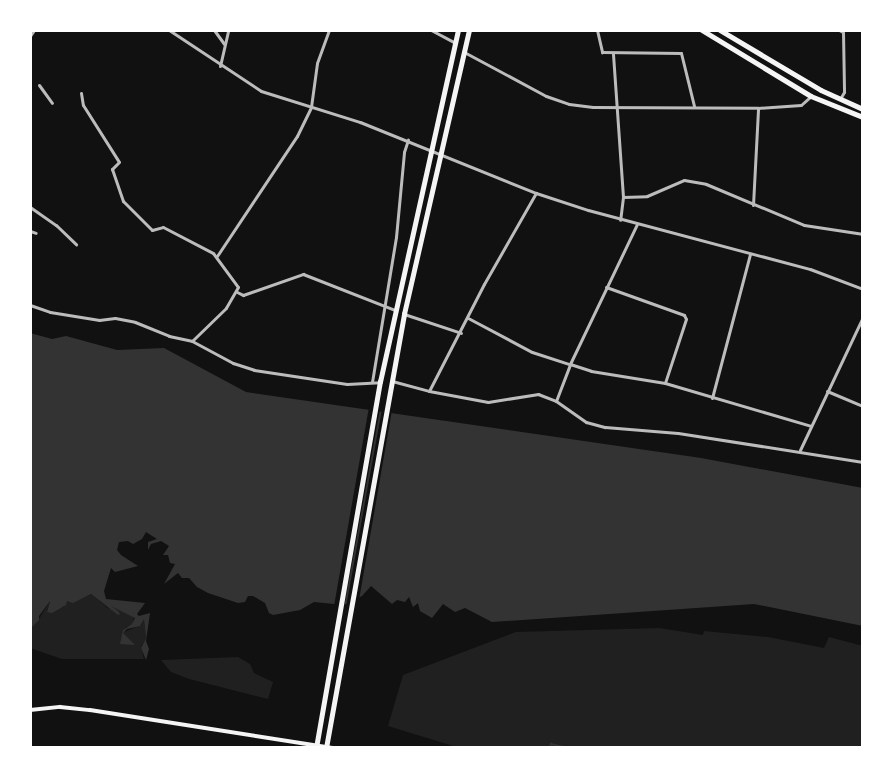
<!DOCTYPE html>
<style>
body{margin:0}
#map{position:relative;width:893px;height:778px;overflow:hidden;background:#111;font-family:Barlow,sans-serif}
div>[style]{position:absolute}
.green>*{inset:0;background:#202020}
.water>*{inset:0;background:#333}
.pier>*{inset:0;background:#111}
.stream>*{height:1.5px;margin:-0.75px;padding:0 0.75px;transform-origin:0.75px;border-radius:0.75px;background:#333}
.minor>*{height:3px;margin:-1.5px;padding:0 1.5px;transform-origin:1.5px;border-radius:1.5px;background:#bcbcbc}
.tertiary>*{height:3px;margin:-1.5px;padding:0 1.5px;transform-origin:1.5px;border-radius:1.5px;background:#bcbcbc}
.secondary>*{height:4px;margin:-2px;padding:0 2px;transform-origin:2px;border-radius:2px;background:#f5f5f5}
.primary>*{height:4.5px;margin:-2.25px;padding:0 2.25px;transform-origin:2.25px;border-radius:2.25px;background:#f5f5f5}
.trunk>*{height:4.5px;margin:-2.25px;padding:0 2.25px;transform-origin:2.25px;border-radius:2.25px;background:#f5f5f5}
span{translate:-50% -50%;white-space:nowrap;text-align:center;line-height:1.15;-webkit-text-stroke:4.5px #fff;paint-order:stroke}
.frame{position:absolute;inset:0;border:32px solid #fff;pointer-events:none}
</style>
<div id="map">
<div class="green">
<i style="clip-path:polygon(91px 594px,109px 609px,111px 606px,118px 608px,134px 617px,133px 624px,125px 628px,124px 632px,141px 625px,144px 618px,146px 638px,141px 647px,144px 659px,62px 659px,30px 648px,30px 629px,39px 619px,50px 601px,47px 611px,63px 607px,67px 601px,76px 601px)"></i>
<i style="clip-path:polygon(659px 628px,703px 635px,704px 631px,768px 637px,824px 648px,829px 637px,863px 646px,863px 748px,460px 748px,388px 726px,403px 675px,516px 632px)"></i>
<i style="clip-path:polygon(238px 657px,250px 664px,254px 673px,273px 682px,268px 699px,189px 679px,171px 672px,161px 660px)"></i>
</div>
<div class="water">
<i style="clip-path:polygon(30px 333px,52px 339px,66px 336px,117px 350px,164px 348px,246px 392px,701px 458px,863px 488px,863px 626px,754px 604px,492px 622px,465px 608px,455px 612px,443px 604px,432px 618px,420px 611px,418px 603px,413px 607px,409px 597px,405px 602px,397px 600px,392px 604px,371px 586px,362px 596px,344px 605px,314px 602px,300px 610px,273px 615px,269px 613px,265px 603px,253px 596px,248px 596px,245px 602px,238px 603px,208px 593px,197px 587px,189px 578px,182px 578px,178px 573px,164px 584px,175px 564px,170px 563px,168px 555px,163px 555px,169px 546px,161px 541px,151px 544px,148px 550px,148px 542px,157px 539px,146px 532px,142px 539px,133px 544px,128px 541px,119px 542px,117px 550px,121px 555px,138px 566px,115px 572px,111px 568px,104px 591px,106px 599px,145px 603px,137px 614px,139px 616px,150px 613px,146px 641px,149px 649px,146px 660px,141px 648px,146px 638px,144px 619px,140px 626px,127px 629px,123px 633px,135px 645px,120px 644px,123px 630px,132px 624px,135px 618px,111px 606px,118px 611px,120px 614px,118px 615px,91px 594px,73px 603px,67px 601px,66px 605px,52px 613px,47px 612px,50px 601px,39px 616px,39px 620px,30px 629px)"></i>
</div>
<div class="pier">
<i style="clip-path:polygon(369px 407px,380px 409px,344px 608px,341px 608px,334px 606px)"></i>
<i style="clip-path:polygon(382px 409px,392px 410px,359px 600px,346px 607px)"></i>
</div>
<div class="stream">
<i style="left:550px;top:748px;width:4px;rotate:-76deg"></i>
<i style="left:551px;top:744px;width:17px;rotate:13deg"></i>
</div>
<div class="minor">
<i style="left:214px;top:30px;width:17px;rotate:54deg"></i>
<i style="left:431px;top:30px;width:27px;rotate:28deg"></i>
<i style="left:597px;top:30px;width:23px;rotate:77deg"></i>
<i style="left:602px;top:52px;width:79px;rotate:0.7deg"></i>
<i style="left:681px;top:53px;width:55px;rotate:76.2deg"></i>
<i style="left:839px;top:30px;width:4px;rotate:27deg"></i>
<i style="left:843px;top:32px;width:60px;rotate:89deg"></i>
<i style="left:844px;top:92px;width:8px;rotate:120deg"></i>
<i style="left:464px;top:52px;width:93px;rotate:28.2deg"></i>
<i style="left:546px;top:96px;width:24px;rotate:19deg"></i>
<i style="left:569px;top:104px;width:24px;rotate:7deg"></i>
<i style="left:593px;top:107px;width:165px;rotate:0.3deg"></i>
<i style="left:758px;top:108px;width:43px;rotate:-4deg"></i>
<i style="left:801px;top:105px;width:13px;rotate:-42deg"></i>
<i style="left:613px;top:54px;width:143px;rotate:86deg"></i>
<i style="left:623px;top:197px;width:23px;rotate:97deg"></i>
<i style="left:220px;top:66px;width:37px;rotate:-77deg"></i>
<i style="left:39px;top:85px;width:22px;rotate:54deg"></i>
<i style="left:81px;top:93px;width:12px;rotate:81deg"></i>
<i style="left:83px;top:105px;width:67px;rotate:57.7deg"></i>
<i style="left:119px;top:162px;width:10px;rotate:135deg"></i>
<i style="left:112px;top:169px;width:34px;rotate:71deg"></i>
<i style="left:123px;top:201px;width:41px;rotate:45deg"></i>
<i style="left:152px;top:230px;width:11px;rotate:-15deg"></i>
<i style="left:163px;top:227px;width:56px;rotate:27.5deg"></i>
<i style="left:213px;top:253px;width:42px;rotate:53.7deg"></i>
<i style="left:238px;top:287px;width:24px;rotate:120deg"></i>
<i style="left:226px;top:308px;width:47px;rotate:135.9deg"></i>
<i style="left:623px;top:197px;width:24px;rotate:-2deg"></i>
<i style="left:647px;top:196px;width:40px;rotate:-23.4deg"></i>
<i style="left:684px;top:180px;width:22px;rotate:10deg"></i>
<i style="left:706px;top:184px;width:106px;rotate:22.7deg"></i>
<i style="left:804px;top:225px;width:60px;rotate:8.7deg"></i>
<i style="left:753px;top:205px;width:97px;rotate:-87deg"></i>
<i style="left:30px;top:207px;width:32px;rotate:35deg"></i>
<i style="left:56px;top:225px;width:28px;rotate:44deg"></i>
<i style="left:30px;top:231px;width:6px;rotate:18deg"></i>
<i style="left:217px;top:256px;width:144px;rotate:-56.3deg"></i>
<i style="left:297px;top:136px;width:32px;rotate:-64deg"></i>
<i style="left:311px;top:107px;width:44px;rotate:-82.2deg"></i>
<i style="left:317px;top:63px;width:35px;rotate:-70deg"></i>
<i style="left:606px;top:287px;width:83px;rotate:19.7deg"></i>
<i style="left:684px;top:315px;width:4px;rotate:63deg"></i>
<i style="left:686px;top:319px;width:67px;rotate:108.2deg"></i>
<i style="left:237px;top:292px;width:7px;rotate:27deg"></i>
<i style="left:243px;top:295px;width:64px;rotate:-19.3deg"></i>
<i style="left:303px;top:274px;width:99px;rotate:21.4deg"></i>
<i style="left:30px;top:305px;width:21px;rotate:19deg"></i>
<i style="left:50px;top:312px;width:50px;rotate:9.3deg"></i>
<i style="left:99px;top:320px;width:16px;rotate:-7deg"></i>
<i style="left:115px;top:318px;width:20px;rotate:11deg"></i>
<i style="left:135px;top:322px;width:37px;rotate:22deg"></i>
<i style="left:169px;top:336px;width:24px;rotate:12deg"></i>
<i style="left:192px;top:341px;width:47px;rotate:28.2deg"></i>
<i style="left:233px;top:363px;width:22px;rotate:18deg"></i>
<i style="left:254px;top:370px;width:94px;rotate:8.6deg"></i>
<i style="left:347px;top:384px;width:33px;rotate:-3deg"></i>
<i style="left:404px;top:314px;width:60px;rotate:18.4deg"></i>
<i style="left:468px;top:318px;width:72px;rotate:28deg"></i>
<i style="left:532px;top:352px;width:40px;rotate:18deg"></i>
<i style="left:570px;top:364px;width:22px;rotate:18deg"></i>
<i style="left:591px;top:371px;width:75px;rotate:9.2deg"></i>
<i style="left:665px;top:383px;width:152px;rotate:16.4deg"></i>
<i style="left:392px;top:381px;width:38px;rotate:15deg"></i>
<i style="left:429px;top:391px;width:60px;rotate:10.6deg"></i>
<i style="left:488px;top:402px;width:51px;rotate:-9.1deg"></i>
<i style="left:538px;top:394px;width:19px;rotate:21deg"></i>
<i style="left:556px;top:401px;width:37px;rotate:35deg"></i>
<i style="left:586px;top:422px;width:20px;rotate:15deg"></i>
<i style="left:605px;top:427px;width:73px;rotate:4.7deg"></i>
<i style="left:678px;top:433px;width:187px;rotate:8.9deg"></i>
<i style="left:372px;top:382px;width:147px;rotate:-80.6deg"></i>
<i style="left:396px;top:237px;width:85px;rotate:-84.6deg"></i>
<i style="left:404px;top:152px;width:13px;rotate:-72deg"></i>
<i style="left:429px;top:391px;width:120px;rotate:-62.8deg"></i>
<i style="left:484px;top:284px;width:105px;rotate:-60.3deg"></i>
<i style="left:827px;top:391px;width:39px;rotate:23deg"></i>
<i style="left:712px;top:398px;width:149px;rotate:-75.2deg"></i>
<i style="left:556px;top:401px;width:40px;rotate:-69deg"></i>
<i style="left:570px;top:364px;width:155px;rotate:-64.4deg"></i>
<i style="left:800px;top:450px;width:147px;rotate:-64.7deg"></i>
</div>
<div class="tertiary">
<i style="left:169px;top:30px;width:110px;rotate:33.5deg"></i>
<i style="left:261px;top:91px;width:104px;rotate:17.4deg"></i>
<i style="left:360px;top:122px;width:190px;rotate:22deg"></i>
<i style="left:536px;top:193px;width:55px;rotate:18.1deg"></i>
<i style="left:588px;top:210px;width:230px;rotate:14.9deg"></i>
<i style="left:810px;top:269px;width:57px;rotate:20.7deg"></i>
<i style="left:30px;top:36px;width:7px;rotate:-56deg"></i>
</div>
<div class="secondary">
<i style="left:30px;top:710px;width:30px;rotate:-6deg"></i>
<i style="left:60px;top:707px;width:30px;rotate:6deg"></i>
<i style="left:90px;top:710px;width:247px;rotate:8.9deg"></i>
</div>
<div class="primary">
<i style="left:702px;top:30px;width:127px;rotate:31.2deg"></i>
<i style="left:811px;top:96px;width:56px;rotate:22deg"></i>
<i style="left:720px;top:30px;width:117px;rotate:30.7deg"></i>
<i style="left:821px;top:90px;width:46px;rotate:24.3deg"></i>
</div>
<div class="trunk">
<i style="left:316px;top:748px;width:372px;rotate:-80.1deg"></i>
<i style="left:380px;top:382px;width:361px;rotate:-77.5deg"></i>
<i style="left:326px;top:748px;width:441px;rotate:-79.8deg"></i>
<i style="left:404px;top:314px;width:291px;rotate:-77.1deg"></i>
</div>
<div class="frame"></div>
</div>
